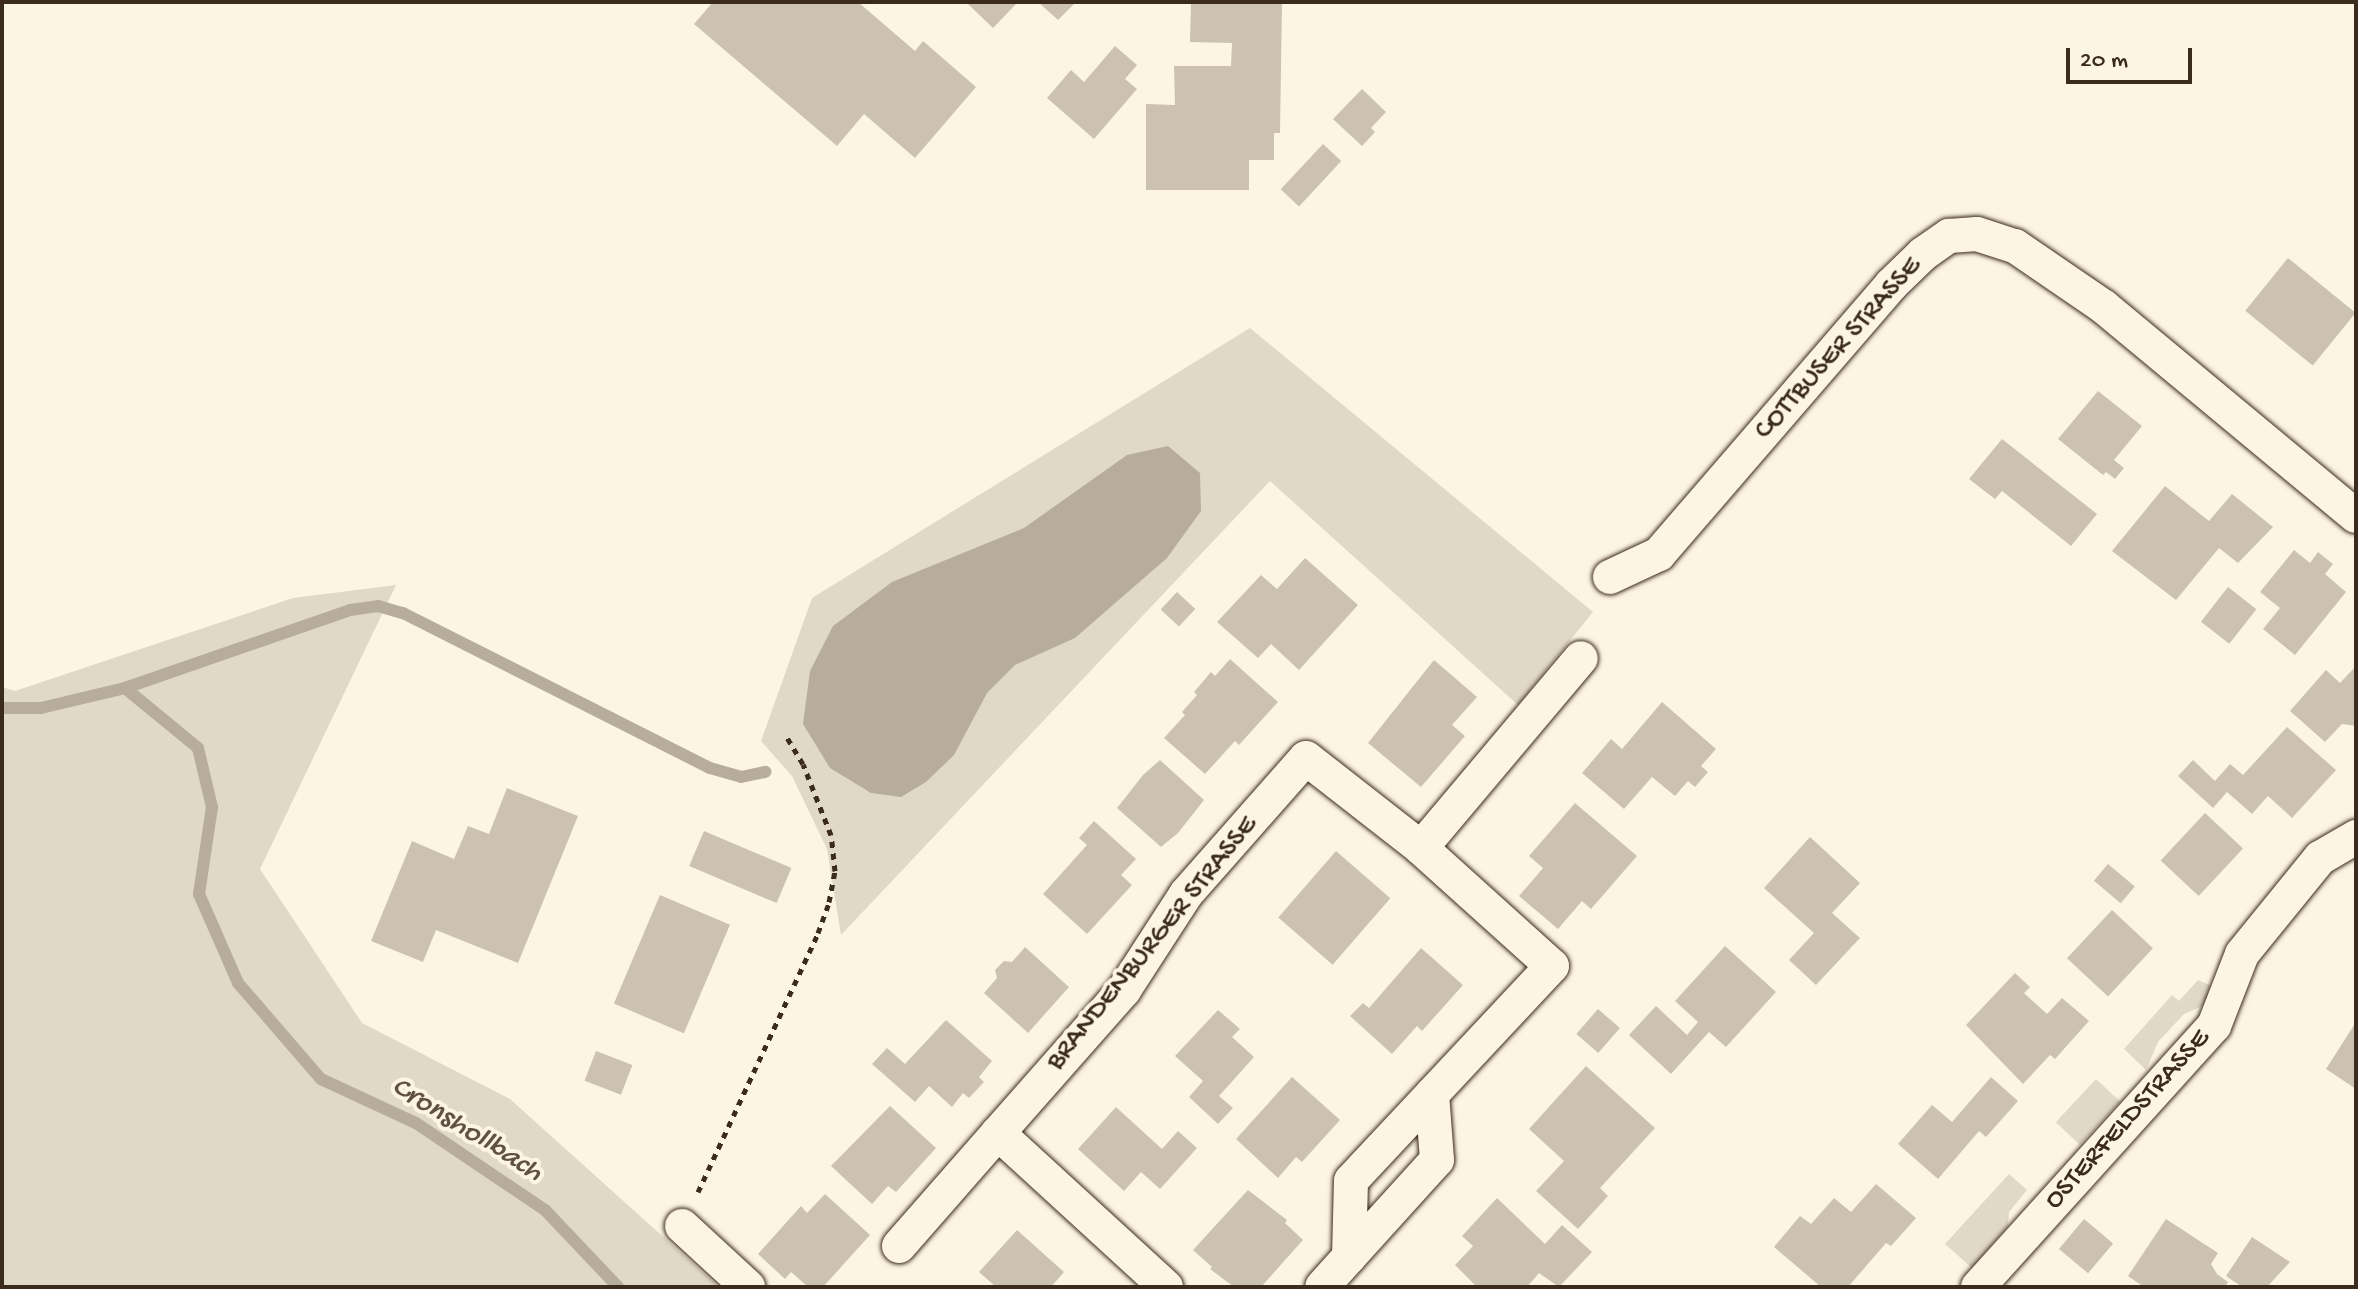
<!DOCTYPE html>
<style>
body{margin:0}
#map{position:relative;width:2358px;height:1289px;overflow:hidden;background:#fcf5e5;font-family:"Gochi Hand",sans-serif}
div>[style]{position:absolute}
.green>*{inset:0;background:#e0d8c8;transform-origin:0 0}
.water>*{inset:0;background:#b7ad9e}
.stream>*{height:12px;margin:-6px;padding:0 6px;transform-origin:6px;border-radius:6px;background:#b7ad9e}
.building>*{inset:0;background:#ccc2b3;transform-origin:0 0}
.path>*{height:5px;margin-top:-2.5px;transform-origin:0;background:repeating-linear-gradient(90deg,#3b2a1e 0 6px,transparent 0 12px)}
.roads{filter:drop-shadow(0 0 2px #3b2a1e) drop-shadow(0 0 2px #3b2a1e)}
.street>*{height:34px;margin:-17px;padding:0 17px;transform-origin:17px;border-radius:17px;background:#fcf5e5}
span{translate:-50% -50%;white-space:nowrap;text-align:center;line-height:1.15;-webkit-text-stroke:8px #fcf5e5;paint-order:stroke}
.street-label{font-size:28px;color:#3b2a1e}
.water-label{font-size:30px;color:#605144;font-style:italic}
.frame{position:absolute;inset:0;border:4px solid #3b2a1e;pointer-events:none}
.scale{position:absolute;left:2066px;top:48px;width:126px;height:36px;box-sizing:border-box;border:4px solid #3b2a1e;border-top:0;padding-left:10px;font-size:24px;line-height:28px;white-space:nowrap;color:#3b2a1e;-webkit-text-stroke:6px #fcf5e5;paint-order:stroke}
</style>
<div id="map">
<div class="green">
<i style="clip-path:polygon(1250px 328px,1593px 612px,1518px 705px,1270px 481px,841px 935px,827px 849px,792px 776px,761px 741px,812px 598px)"></i>
<i style="clip-path:polygon(396px 585px,260px 869px,362px 1023px,510px 1099px,719px 1287px,2px 1287px,2px 687px,15px 691px,293px 598px)"></i>
<i style="clip-path:polygon(2198px 980px,2214px 987px,2207px 1004px,2184px 1014px,2158px 1042px,2146px 1070px,2124px 1049px,2172px 995px,2179px 1001px)"></i>
<i style="left:2096px;top:1079px;width:33px;height:59px;rotate:43deg"></i>
<i style="clip-path:polygon(2009px 1174px,2027px 1190px,2009px 1212px,2008px 1226px,1972px 1268px,1945px 1244px)"></i>
</div>
<div class="water">
<i style="clip-path:polygon(1168px 446px,1200px 473px,1201px 511px,1167px 558px,1075px 638px,1015px 665px,987px 693px,954px 755px,926px 782px,901px 797px,871px 793px,830px 768px,803px 724px,810px 671px,833px 626px,892px 582px,1024px 528px,1127px 455px)"></i>
</div>
<div class="stream">
<i style="left:125px;top:688px;width:238px;rotate:-19.1deg"></i>
<i style="left:350px;top:610px;width:28px;rotate:-8deg"></i>
<i style="left:378px;top:606px;width:26px;rotate:16deg"></i>
<i style="left:403px;top:613px;width:344px;rotate:26.8deg"></i>
<i style="left:710px;top:768px;width:32px;rotate:16deg"></i>
<i style="left:741px;top:777px;width:25px;rotate:-12deg"></i>
<i style="left:2px;top:708px;width:39px"></i>
<i style="left:41px;top:708px;width:86px;rotate:-13.4deg"></i>
<i style="left:125px;top:688px;width:94px;rotate:39.4deg"></i>
<i style="left:198px;top:748px;width:61px;rotate:76.7deg"></i>
<i style="left:212px;top:807px;width:88px;rotate:98.5deg"></i>
<i style="left:199px;top:894px;width:97px;rotate:66.3deg"></i>
<i style="left:238px;top:983px;width:127px;rotate:49.2deg"></i>
<i style="left:321px;top:1079px;width:105px;rotate:24.9deg"></i>
<i style="left:416px;top:1123px;width:156px;rotate:34deg"></i>
<i style="left:545px;top:1210px;width:106px;rotate:46.5deg"></i>
</div>
<div class="building">
<i style="clip-path:polygon(713px 2px,858px 2px,915px 51px,923px 41px,976px 87px,915px 158px,864px 114px,837px 146px,694px 24px)"></i>
<i style="clip-path:polygon(970px 2px,1018px 2px,993px 28px,968px 4px)"></i>
<i style="clip-path:polygon(1038px 2px,1076px 2px,1058px 20px)"></i>
<i style="clip-path:polygon(1191px 2px,1282px 2px,1280px 133px,1274px 133px,1274px 160px,1249px 160px,1249px 190px,1146px 190px,1146px 104px,1175px 105px,1174px 66px,1231px 66px,1232px 43px,1190px 42px)"></i>
<i style="clip-path:polygon(1115px 46px,1137px 65px,1125px 79px,1137px 89px,1094px 139px,1047px 98px,1071px 70px,1084px 82px)"></i>
<i style="clip-path:polygon(1362px 89px,1386px 112px,1371px 128px,1375px 132px,1362px 146px,1333px 119px)"></i>
<i style="left:1323px;top:144px;width:25px;height:62px;rotate:43deg"></i>
<i style="left:2288px;top:258px;width:87px;height:68px;rotate:39deg"></i>
<i style="clip-path:polygon(2098px 391px,2142px 426px,2114px 460px,2124px 468px,2115px 479px,2106px 472px,2103px 475px,2058px 439px)"></i>
<i style="clip-path:polygon(2002px 439px,2097px 514px,2071px 546px,2002px 491px,1995px 499px,1969px 479px)"></i>
<i style="clip-path:polygon(2165px 486px,2209px 521px,2232px 494px,2273px 527px,2238px 563px,2219px 548px,2176px 600px,2112px 551px)"></i>
<i style="clip-path:polygon(2294px 550px,2310px 563px,2318px 552px,2333px 564px,2325px 574px,2346px 592px,2295px 655px,2263px 629px,2280px 608px,2260px 592px)"></i>
<i style="clip-path:polygon(1305px 558px,1358px 605px,1299px 670px,1271px 644px,1258px 658px,1217px 622px,1261px 575px,1277px 589px)"></i>
<i style="left:2228px;top:587px;width:36px;height:44px;rotate:38deg"></i>
<i style="left:1177px;top:592px;width:25px;height:24px;rotate:43deg"></i>
<i style="clip-path:polygon(1230px 659px,1278px 702px,1239px 745px,1235px 741px,1205px 774px,1164px 738px,1185px 715px,1182px 712px,1197px 695px,1194px 692px,1211px 672px,1215px 676px)"></i>
<i style="clip-path:polygon(1434px 660px,1477px 697px,1452px 725px,1465px 736px,1421px 787px,1368px 743px)"></i>
<i style="clip-path:polygon(2356px 666px,2356px 726px,2342px 724px,2325px 742px,2290px 711px,2326px 670px,2340px 683px)"></i>
<i style="clip-path:polygon(1662px 702px,1716px 749px,1701px 766px,1708px 772px,1695px 787px,1688px 781px,1675px 796px,1652px 777px,1624px 809px,1582px 773px,1611px 739px,1622px 749px)"></i>
<i style="clip-path:polygon(2287px 727px,2336px 770px,2292px 818px,2268px 796px,2252px 814px,2227px 792px,2213px 808px,2178px 776px,2193px 760px,2215px 781px,2230px 764px,2243px 775px)"></i>
<i style="clip-path:polygon(1160px 760px,1204px 800px,1178px 833px,1161px 847px,1117px 808px,1143px 775px)"></i>
<i style="clip-path:polygon(507px 788px,578px 816px,518px 963px,436px 930px,423px 962px,371px 941px,412px 841px,454px 859px,468px 826px,489px 834px)"></i>
<i style="clip-path:polygon(1575px 803px,1637px 856px,1591px 909px,1582px 901px,1558px 929px,1519px 896px,1543px 868px,1529px 856px)"></i>
<i style="left:2205px;top:813px;width:52px;height:65px;rotate:43deg"></i>
<i style="clip-path:polygon(1094px 821px,1136px 859px,1121px 875px,1132px 885px,1087px 934px,1043px 894px,1087px 845px,1079px 838px)"></i>
<i style="left:704px;top:831px;width:95px;height:38px;rotate:23deg"></i>
<i style="clip-path:polygon(1810px 837px,1860px 883px,1832px 913px,1860px 938px,1816px 985px,1789px 960px,1814px 933px,1764px 888px)"></i>
<i style="left:1336px;top:851px;width:72px;height:88px;rotate:41deg"></i>
<i style="left:2108px;top:864px;width:35px;height:22px;rotate:40deg"></i>
<i style="left:660px;top:895px;width:76px;height:118px;rotate:23deg"></i>
<i style="left:2112px;top:910px;width:56px;height:66px;rotate:43deg"></i>
<i style="clip-path:polygon(1725px 946px,1776px 992px,1726px 1047px,1709px 1032px,1671px 1074px,1629px 1035px,1656px 1006px,1687px 1035px,1698px 1022px,1675px 1001px)"></i>
<i style="clip-path:polygon(1025px 947px,1069px 987px,1028px 1033px,984px 993px,997px 978px,995px 970px,1004px 961px,1012px 962px)"></i>
<i style="clip-path:polygon(1421px 948px,1463px 985px,1422px 1031px,1417px 1026px,1392px 1054px,1350px 1016px,1363px 1003px,1369px 1008px)"></i>
<i style="clip-path:polygon(2015px 973px,2030px 987px,2024px 993px,2047px 1014px,2062px 998px,2089px 1021px,2055px 1059px,2050px 1055px,2023px 1084px,1966px 1025px)"></i>
<i style="left:1598px;top:1009px;width:29px;height:33px;rotate:41deg"></i>
<i style="clip-path:polygon(1218px 1010px,1240px 1029px,1232px 1037px,1254px 1057px,1219px 1096px,1233px 1108px,1218px 1124px,1189px 1097px,1203px 1081px,1175px 1056px)"></i>
<i style="clip-path:polygon(946px 1020px,992px 1061px,979px 1077px,984px 1082px,969px 1098px,963px 1093px,952px 1107px,929px 1086px,915px 1102px,872px 1064px,887px 1048px,905px 1064px)"></i>
<i style="clip-path:polygon(2356px 1022px,2356px 1089px,2326px 1069px)"></i>
<i style="left:596px;top:1051px;width:39px;height:32px;rotate:21deg"></i>
<i style="clip-path:polygon(1586px 1066px,1655px 1128px,1600px 1188px,1608px 1196px,1578px 1229px,1536px 1191px,1564px 1161px,1529px 1129px)"></i>
<i style="clip-path:polygon(1292px 1077px,1340px 1120px,1302px 1162px,1296px 1157px,1278px 1178px,1236px 1139px)"></i>
<i style="clip-path:polygon(1991px 1077px,2018px 1101px,1986px 1137px,1979px 1131px,1938px 1179px,1898px 1144px,1932px 1105px,1952px 1122px)"></i>
<i style="clip-path:polygon(890px 1106px,936px 1148px,896px 1192px,888px 1186px,872px 1204px,831px 1166px)"></i>
<i style="clip-path:polygon(1116px 1107px,1162px 1149px,1178px 1131px,1197px 1148px,1160px 1189px,1141px 1172px,1124px 1191px,1078px 1149px)"></i>
<i style="clip-path:polygon(1876px 1184px,1916px 1218px,1891px 1246px,1886px 1243px,1848px 1287px,1821px 1287px,1774px 1247px,1800px 1216px,1811px 1224px,1834px 1198px,1851px 1212px)"></i>
<i style="clip-path:polygon(1248px 1190px,1287px 1220px,1285px 1223px,1303px 1240px,1261px 1287px,1234px 1287px,1210px 1269px,1212px 1267px,1193px 1250px)"></i>
<i style="clip-path:polygon(825px 1194px,870px 1235px,823px 1287px,808px 1287px,791px 1272px,785px 1279px,758px 1254px,801px 1206px,807px 1213px)"></i>
<i style="clip-path:polygon(1497px 1198px,1545px 1244px,1562px 1225px,1592px 1252px,1559px 1287px,1539px 1273px,1527px 1287px,1477px 1287px,1455px 1265px,1473px 1246px,1462px 1236px)"></i>
<i style="left:2084px;top:1219px;width:38px;height:39px;rotate:40deg"></i>
<i style="clip-path:polygon(2166px 1219px,2218px 1253px,2211px 1264px,2217px 1274px,2228px 1282px,2225px 1287px,2144px 1287px,2128px 1276px)"></i>
<i style="clip-path:polygon(1017px 1230px,1064px 1272px,1051px 1287px,996px 1287px,979px 1272px)"></i>
<i style="clip-path:polygon(2252px 1237px,2290px 1262px,2267px 1287px,2242px 1287px,2226px 1276px)"></i>
</div>
<div class="path">
<i style="left:698px;top:1192px;width:285px;rotate:-65.1deg"></i>
<i style="left:818px;top:933px;width:33px;rotate:-70deg"></i>
<i style="left:829px;top:902px;width:32px;rotate:-79deg"></i>
<i style="left:835px;top:871px;width:36px;rotate:-96deg"></i>
<i style="left:831px;top:835px;width:76px;rotate:-111.5deg"></i>
<i style="left:803px;top:764px;width:33px;rotate:-121deg"></i>
</div>
<div class="roads">
<div class="street">
<i style="left:1610px;top:577px;width:54px;rotate:-25.1deg"></i>
<i style="left:1659px;top:554px;width:355px;rotate:-49.2deg"></i>
<i style="left:1891px;top:285px;width:45px;rotate:-44.1deg"></i>
<i style="left:1923px;top:254px;width:32px;rotate:-35deg"></i>
<i style="left:1949px;top:236px;width:28px;rotate:-4deg"></i>
<i style="left:1977px;top:234px;width:40px;rotate:18deg"></i>
<i style="left:2015px;top:246px;width:108px;rotate:34.4deg"></i>
<i style="left:2104px;top:307px;width:327px;rotate:39.7deg"></i>
<i style="left:1421px;top:848px;width:248px;rotate:-49.9deg"></i>
<i style="left:682px;top:1226px;width:90px;rotate:42.7deg"></i>
<i style="left:899px;top:1246px;width:150px;rotate:-48.8deg"></i>
<i style="left:1349px;top:1257px;width:131px;rotate:-47.8deg"></i>
<i style="left:1437px;top:1160px;width:66px;rotate:-94.3deg"></i>
<i style="left:1166px;top:1287px;width:228px;rotate:-137.5deg"></i>
<i style="left:998px;top:1133px;width:191px;rotate:-48.6deg"></i>
<i style="left:1124px;top:990px;width:114px;rotate:-57.1deg"></i>
<i style="left:1186px;top:894px;width:181px;rotate:-48.6deg"></i>
<i style="left:1306px;top:758px;width:146px;rotate:38deg"></i>
<i style="left:1421px;top:848px;width:176px;rotate:42deg"></i>
<i style="left:1552px;top:966px;width:294px;rotate:133.1deg"></i>
<i style="left:1351px;top:1181px;width:76px;rotate:91.5deg"></i>
<i style="left:1349px;top:1257px;width:40px;rotate:132deg"></i>
<i style="left:1978px;top:1287px;width:352px;rotate:-47.9deg"></i>
<i style="left:2214px;top:1026px;width:77px;rotate:-68.7deg"></i>
<i style="left:2242px;top:954px;width:124px;rotate:-50.9deg"></i>
<i style="left:2320px;top:858px;width:42px;rotate:-30.3deg"></i>
</div>
</div>
<div class="street-label">
<span style="left:1839px;top:349px;rotate:-48deg">COTTBUSER STRASSE</span>
<span style="left:1153px;top:944px;rotate:-51deg">BRANDENBURGER STRASSE</span>
<span style="left:2128px;top:1120px;rotate:-48deg">OSTERFELDSTRASSE</span>
</div>
<div class="water-label">
<span style="left:466px;top:1131px;rotate:32deg">Cronshollbach</span>
</div>
<div class="frame"></div>
<div class="scale">20 m</div>
</div>
